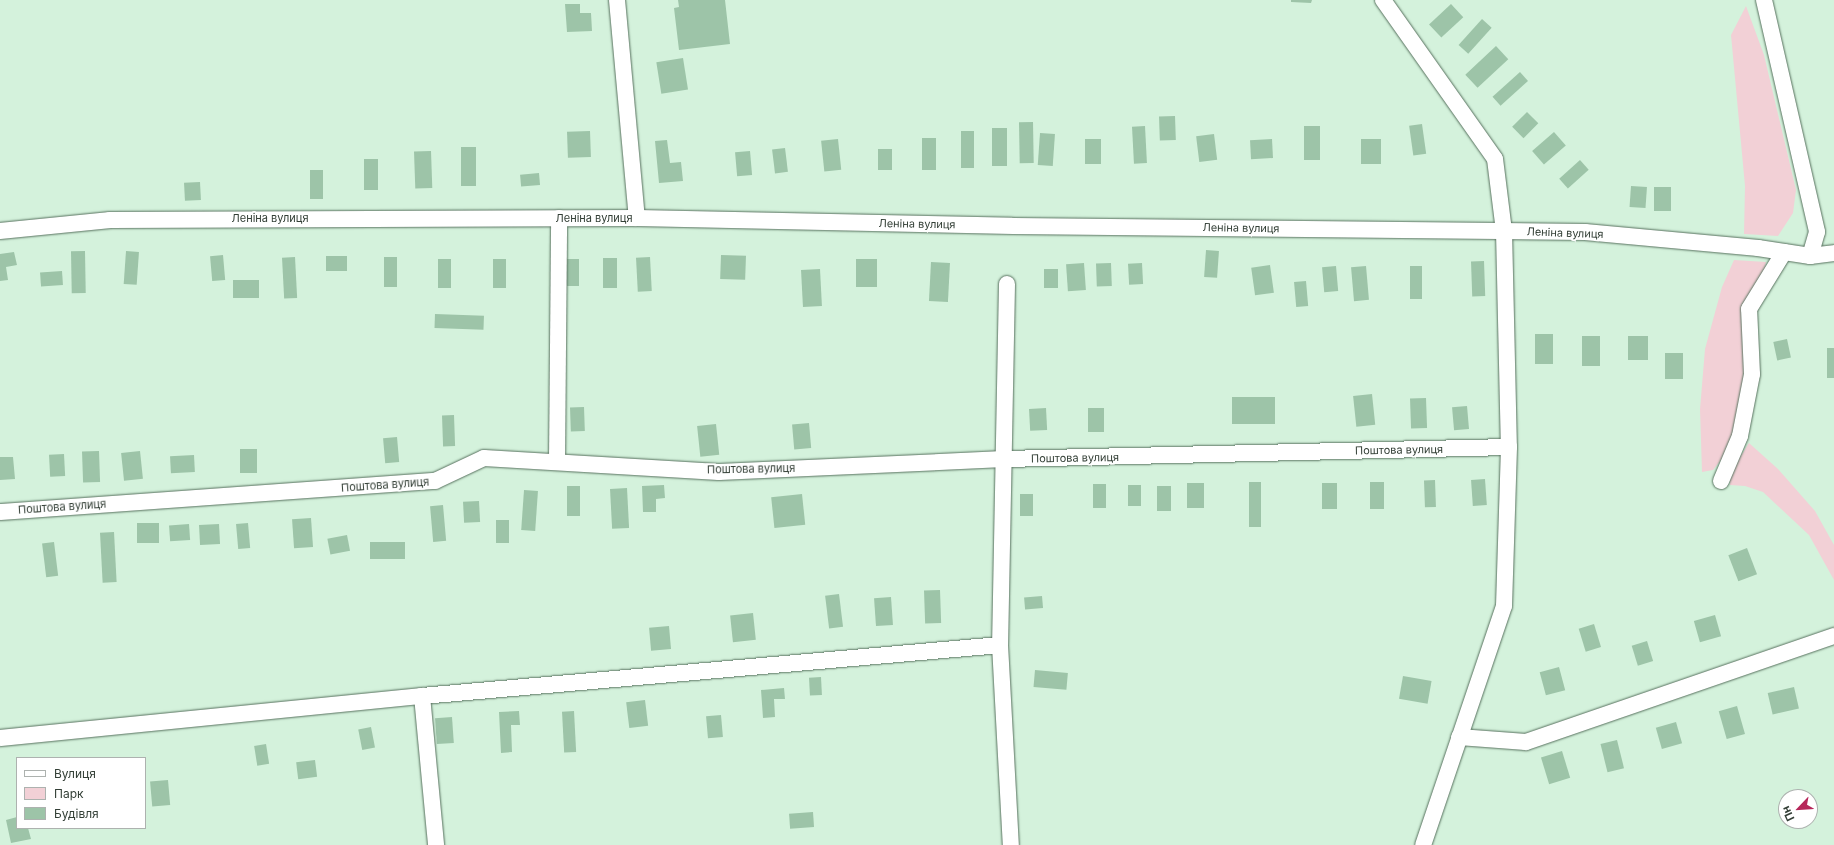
<!DOCTYPE html>
<meta charset="utf-8">
<style>
body{margin:0}
#map{position:relative;width:1834px;height:845px;overflow:hidden;background:#d4f2dc;font-family:Inter,sans-serif}
div>[style]{position:absolute}
.green>*{inset:0;background:#f2d0d6}
.building>*{inset:0;background:#9dc4a8;transform-origin:0 0}
.roads{filter:drop-shadow(0 0 1px #57715e) drop-shadow(0 0 1px #57715e)}
.minor>*{height:16px;margin:-8px;padding:0 8px;transform-origin:8px;border-radius:8px;background:#fff}
span{translate:-50% -50%;white-space:nowrap;text-align:center;line-height:1.15;-webkit-text-stroke:3.5px #fff;paint-order:stroke}
.street-label{font-size:11px;color:#333f36}
.legend{position:absolute;left:16px;top:757px;width:130px;height:72px;box-sizing:border-box;background:#fff;border:1px solid #adb2af;margin:0;padding:5px 7px;list-style:none;font-size:12px;color:#333f36}
.legend li{display:flex;align-items:center;gap:8px;height:20px}
.legend b{width:20px;border:1px solid #adb2af}
.north{position:absolute;left:1778px;top:789px;width:40px;height:40px;box-sizing:border-box;background:#fff;border:1px solid #adb2af;border-radius:50%;rotate:245deg;font-size:11px;font-weight:700;line-height:16px;text-align:center;color:#333f36}
.north::after{content:'';display:block;margin:auto;width:14px;height:18px;background:#b6275a;clip-path:polygon(50% 0,100% 100%,50% 72%,0 100%)}
</style>
<div id="map">
<div class="green">
<i style="clip-path:polygon(1746px 6px,1764px 55px,1796px 190px,1793px 213px,1778px 236px,1744px 234px,1745px 186px,1731px 35px)"></i>
<i style="clip-path:polygon(1734px 260px,1766px 262px,1745px 362px,1739px 421px,1725px 455px,1713px 470px,1702px 472px,1700px 409px,1705px 349px,1722px 287px)"></i>
<i style="clip-path:polygon(1749px 443px,1778px 469px,1815px 511px,1834px 545px,1834px 580px,1809px 535px,1763px 492px,1745px 486px,1730px 485px,1730px 473px)"></i>
</div>
<div class="building">
<i style="clip-path:polygon(678px 0,725px 0,730px 44px,679px 50px,674px 8px,679px 7px)"></i>
<i style="clip-path:polygon(1291px 0,1312px 0,1311px 3px,1291px 2px)"></i>
<i style="clip-path:polygon(565px 4px,580px 4px,580px 13px,591px 13px,592px 31px,567px 32px)"></i>
<i style="left:1451px;top:4px;width:18px;height:30px;rotate:47deg"></i>
<i style="left:1482px;top:19px;width:13px;height:35px;rotate:42deg"></i>
<i style="left:1496px;top:46px;width:18px;height:42px;rotate:47deg"></i>
<i style="left:683px;top:58px;width:32px;height:27px;rotate:81deg"></i>
<i style="left:1520px;top:72px;width:12px;height:37px;rotate:48deg"></i>
<i style="left:1527px;top:112px;width:16px;height:21px;rotate:45deg"></i>
<i style="left:1175px;top:116px;width:24px;height:16px;rotate:88deg"></i>
<i style="left:1033px;top:122px;width:41px;height:14px;rotate:89deg"></i>
<i style="left:1422px;top:124px;width:30px;height:13px;rotate:82deg"></i>
<i style="left:1145px;top:126px;width:37px;height:13px;rotate:87deg"></i>
<i style="left:1304px;top:126px;width:16px;height:34px"></i>
<i style="left:992px;top:128px;width:15px;height:38px"></i>
<i style="left:590px;top:131px;width:26px;height:23px;rotate:88deg"></i>
<i style="left:961px;top:131px;width:13px;height:37px"></i>
<i style="left:1554px;top:132px;width:18px;height:29px;rotate:49deg"></i>
<i style="left:1040px;top:133px;width:15px;height:32px;rotate:4deg"></i>
<i style="left:1214px;top:134px;width:26px;height:18px;rotate:83deg"></i>
<i style="left:922px;top:138px;width:14px;height:32px"></i>
<i style="left:838px;top:139px;width:31px;height:17px;rotate:84deg"></i>
<i style="left:1085px;top:139px;width:16px;height:25px"></i>
<i style="left:1272px;top:139px;width:19px;height:22px;rotate:87deg"></i>
<i style="left:1361px;top:139px;width:20px;height:25px"></i>
<i style="clip-path:polygon(667px 140px,670px 163px,681px 162px,683px 181px,659px 183px,655px 141px)"></i>
<i style="left:461px;top:147px;width:15px;height:39px"></i>
<i style="left:785px;top:148px;width:24px;height:13px;rotate:83deg"></i>
<i style="left:878px;top:149px;width:14px;height:21px"></i>
<i style="left:431px;top:151px;width:37px;height:17px;rotate:88deg"></i>
<i style="left:750px;top:151px;width:24px;height:15px;rotate:85deg"></i>
<i style="left:378px;top:159px;width:31px;height:14px;rotate:90deg"></i>
<i style="left:1580px;top:160px;width:13px;height:28px;rotate:48deg"></i>
<i style="left:310px;top:170px;width:13px;height:29px"></i>
<i style="left:539px;top:173px;width:12px;height:19px;rotate:85deg"></i>
<i style="left:200px;top:182px;width:18px;height:16px;rotate:87deg"></i>
<i style="left:1631px;top:186px;width:16px;height:21px;rotate:4deg"></i>
<i style="left:1654px;top:187px;width:17px;height:24px"></i>
<i style="left:1206px;top:250px;width:13px;height:27px;rotate:4deg"></i>
<i style="left:85px;top:251px;width:42px;height:14px;rotate:89deg"></i>
<i style="left:126px;top:251px;width:13px;height:33px;rotate:4deg"></i>
<i style="clip-path:polygon(14px 252px,17px 265px,6px 267px,8px 280px,0 281px,0 254px)"></i>
<i style="left:223px;top:255px;width:25px;height:13px;rotate:85deg"></i>
<i style="left:721px;top:255px;width:25px;height:24px;rotate:2deg"></i>
<i style="left:326px;top:256px;width:21px;height:15px"></i>
<i style="left:295px;top:257px;width:41px;height:13px;rotate:87deg"></i>
<i style="left:384px;top:257px;width:13px;height:30px"></i>
<i style="left:650px;top:257px;width:34px;height:14px;rotate:87deg"></i>
<i style="left:603px;top:258px;width:14px;height:30px"></i>
<i style="left:438px;top:259px;width:13px;height:29px"></i>
<i style="left:493px;top:259px;width:13px;height:29px"></i>
<i style="left:565px;top:259px;width:14px;height:27px"></i>
<i style="left:856px;top:259px;width:21px;height:28px"></i>
<i style="left:1484px;top:261px;width:35px;height:13px;rotate:88deg"></i>
<i style="left:931px;top:262px;width:19px;height:39px;rotate:3deg"></i>
<i style="left:1084px;top:263px;width:27px;height:18px;rotate:86deg"></i>
<i style="left:1111px;top:263px;width:23px;height:15px;rotate:88deg"></i>
<i style="left:1142px;top:263px;width:21px;height:14px;rotate:87deg"></i>
<i style="left:1270px;top:265px;width:28px;height:19px;rotate:82deg"></i>
<i style="left:1336px;top:266px;width:25px;height:14px;rotate:85deg"></i>
<i style="left:1366px;top:266px;width:34px;height:15px;rotate:85deg"></i>
<i style="left:1410px;top:266px;width:12px;height:33px"></i>
<i style="left:820px;top:269px;width:37px;height:19px;rotate:87deg"></i>
<i style="left:1044px;top:269px;width:14px;height:19px"></i>
<i style="left:62px;top:271px;width:14px;height:22px;rotate:86deg"></i>
<i style="left:233px;top:280px;width:26px;height:18px"></i>
<i style="left:1306px;top:281px;width:25px;height:12px;rotate:85deg"></i>
<i style="left:435px;top:314px;width:49px;height:14px;rotate:2deg"></i>
<i style="left:1535px;top:334px;width:18px;height:30px"></i>
<i style="left:1582px;top:336px;width:18px;height:30px"></i>
<i style="left:1628px;top:336px;width:20px;height:24px"></i>
<i style="left:1787px;top:339px;width:19px;height:14px;rotate:78deg"></i>
<i style="left:1827px;top:348px;width:7px;height:30px"></i>
<i style="left:1665px;top:353px;width:18px;height:26px"></i>
<i style="left:1372px;top:394px;width:31px;height:19px;rotate:84deg"></i>
<i style="left:1232px;top:397px;width:43px;height:27px"></i>
<i style="left:1426px;top:398px;width:30px;height:16px;rotate:88deg"></i>
<i style="left:1467px;top:406px;width:23px;height:15px;rotate:85deg"></i>
<i style="left:584px;top:407px;width:24px;height:14px;rotate:88deg"></i>
<i style="left:1046px;top:408px;width:22px;height:17px;rotate:87deg"></i>
<i style="left:1088px;top:408px;width:16px;height:24px"></i>
<i style="left:454px;top:415px;width:31px;height:12px;rotate:88deg"></i>
<i style="left:809px;top:423px;width:25px;height:17px;rotate:85deg"></i>
<i style="left:716px;top:424px;width:31px;height:19px;rotate:84deg"></i>
<i style="left:397px;top:437px;width:25px;height:14px;rotate:85deg"></i>
<i style="left:240px;top:449px;width:17px;height:24px"></i>
<i style="left:99px;top:451px;width:31px;height:17px;rotate:88deg"></i>
<i style="left:140px;top:451px;width:28px;height:19px;rotate:84deg"></i>
<i style="left:64px;top:454px;width:22px;height:15px;rotate:87deg"></i>
<i style="left:194px;top:455px;width:17px;height:24px;rotate:87deg"></i>
<i style="clip-path:polygon(0 457px,13px 457px,15px 479px,0 480px)"></i>
<i style="left:1485px;top:479px;width:26px;height:14px;rotate:86deg"></i>
<i style="left:1435px;top:480px;width:27px;height:11px;rotate:88deg"></i>
<i style="left:1249px;top:482px;width:12px;height:45px"></i>
<i style="left:1370px;top:482px;width:14px;height:27px"></i>
<i style="left:1187px;top:483px;width:17px;height:25px"></i>
<i style="left:1322px;top:483px;width:15px;height:26px"></i>
<i style="left:1093px;top:484px;width:13px;height:24px"></i>
<i style="clip-path:polygon(664px 485px,665px 498px,656px 499px,656px 512px,643px 512px,642px 486px)"></i>
<i style="left:1128px;top:485px;width:13px;height:21px"></i>
<i style="left:567px;top:486px;width:13px;height:30px"></i>
<i style="left:1157px;top:486px;width:14px;height:25px"></i>
<i style="left:627px;top:488px;width:40px;height:17px;rotate:87deg"></i>
<i style="left:524px;top:490px;width:14px;height:40px;rotate:4deg"></i>
<i style="left:802px;top:494px;width:31px;height:31px;rotate:84deg"></i>
<i style="left:1020px;top:494px;width:13px;height:22px"></i>
<i style="left:479px;top:501px;width:21px;height:16px;rotate:87deg"></i>
<i style="left:443px;top:505px;width:36px;height:13px;rotate:85deg"></i>
<i style="left:311px;top:518px;width:29px;height:19px;rotate:86deg"></i>
<i style="left:496px;top:520px;width:13px;height:23px"></i>
<i style="left:137px;top:523px;width:22px;height:20px"></i>
<i style="left:248px;top:523px;width:25px;height:12px;rotate:85deg"></i>
<i style="left:189px;top:524px;width:16px;height:20px;rotate:86deg"></i>
<i style="left:219px;top:524px;width:20px;height:20px;rotate:87deg"></i>
<i style="left:114px;top:532px;width:50px;height:14px;rotate:87deg"></i>
<i style="left:347px;top:535px;width:16px;height:20px;rotate:79deg"></i>
<i style="left:54px;top:542px;width:34px;height:12px;rotate:83deg"></i>
<i style="left:370px;top:542px;width:35px;height:17px"></i>
<i style="left:1747px;top:548px;width:28px;height:20px;rotate:69deg"></i>
<i style="left:940px;top:590px;width:33px;height:16px;rotate:88deg"></i>
<i style="left:839px;top:594px;width:33px;height:14px;rotate:83deg"></i>
<i style="left:1042px;top:596px;width:12px;height:18px;rotate:85deg"></i>
<i style="left:891px;top:597px;width:28px;height:17px;rotate:86deg"></i>
<i style="left:753px;top:613px;width:27px;height:23px;rotate:84deg"></i>
<i style="left:1715px;top:615px;width:22px;height:22px;rotate:74deg"></i>
<i style="left:1594px;top:624px;width:24px;height:16px;rotate:73deg"></i>
<i style="left:669px;top:626px;width:23px;height:20px;rotate:85deg"></i>
<i style="left:1647px;top:641px;width:21px;height:16px;rotate:73deg"></i>
<i style="left:1559px;top:667px;width:24px;height:20px;rotate:75deg"></i>
<i style="left:1035px;top:670px;width:33px;height:17px;rotate:5deg"></i>
<i style="left:1403px;top:676px;width:29px;height:23px;rotate:10deg"></i>
<i style="left:821px;top:677px;width:18px;height:12px;rotate:87deg"></i>
<i style="left:1794px;top:687px;width:22px;height:27px;rotate:77deg"></i>
<i style="clip-path:polygon(784px 688px,785px 699px,774px 699px,775px 717px,763px 718px,761px 690px)"></i>
<i style="left:645px;top:700px;width:26px;height:19px;rotate:83deg"></i>
<i style="left:1737px;top:706px;width:29px;height:19px;rotate:74deg"></i>
<i style="clip-path:polygon(519px 711px,520px 725px,511px 725px,512px 752px,501px 753px,499px 712px)"></i>
<i style="left:574px;top:711px;width:41px;height:12px;rotate:87deg"></i>
<i style="left:721px;top:715px;width:22px;height:15px;rotate:85deg"></i>
<i style="left:452px;top:717px;width:26px;height:17px;rotate:86deg"></i>
<i style="left:1676px;top:722px;width:22px;height:21px;rotate:74deg"></i>
<i style="left:371px;top:727px;width:21px;height:13px;rotate:79deg"></i>
<i style="left:1617px;top:740px;width:29px;height:17px;rotate:76deg"></i>
<i style="left:266px;top:744px;width:20px;height:12px;rotate:81deg"></i>
<i style="left:1562px;top:751px;width:28px;height:22px;rotate:73deg"></i>
<i style="left:315px;top:760px;width:17px;height:19px;rotate:83deg"></i>
<i style="left:168px;top:780px;width:25px;height:18px;rotate:85deg"></i>
<i style="left:813px;top:812px;width:15px;height:24px;rotate:86deg"></i>
<i style="clip-path:polygon(17px 817px,17px 828px,28px 828px,31px 839px,11px 843px,6px 820px)"></i>
</div>
<div class="roads">
<div class="minor">
<i style="left:617px;top:0;width:219px;rotate:84.8deg"></i>
<i style="left:1383px;top:0;width:194px;rotate:54.8deg"></i>
<i style="left:1495px;top:159px;width:73px;rotate:82.9deg"></i>
<i style="left:1504px;top:231px;width:216px;rotate:88.7deg"></i>
<i style="left:1509px;top:447px;width:159px;rotate:91.8deg"></i>
<i style="left:1504px;top:606px;width:252px;rotate:108.7deg"></i>
<i style="left:1764px;top:0;width:238px;rotate:77.1deg"></i>
<i style="left:1817px;top:232px;width:25px;rotate:106deg"></i>
<i style="left:0;top:231px;width:111px;rotate:-5.7deg"></i>
<i style="left:110px;top:220px;width:527px;rotate:-0.22deg"></i>
<i style="left:637px;top:218px;width:377px;rotate:1.2deg"></i>
<i style="left:1014px;top:226px;width:571px;rotate:0.6deg"></i>
<i style="left:1585px;top:232px;width:174px;rotate:5.3deg"></i>
<i style="left:1758px;top:248px;width:53px;rotate:8.7deg"></i>
<i style="left:1810px;top:256px;width:24px;rotate:-7deg"></i>
<i style="left:1007px;top:284px;width:361px;rotate:91.1deg"></i>
<i style="left:1000px;top:645px;width:200px;rotate:86.9deg"></i>
<i style="left:557px;top:462px;width:244px;rotate:-89.5deg"></i>
<i style="left:1721px;top:481px;width:49px;rotate:-67.1deg"></i>
<i style="left:1740px;top:436px;width:63px;rotate:-79deg"></i>
<i style="left:1752px;top:374px;width:65px;rotate:-92.6deg"></i>
<i style="left:1749px;top:309px;width:67px;rotate:-58.4deg"></i>
<i style="left:0;top:512px;width:436px;rotate:-4.1deg"></i>
<i style="left:435px;top:481px;width:54px;rotate:-25.1deg"></i>
<i style="left:484px;top:458px;width:235px;rotate:3.4deg"></i>
<i style="left:719px;top:472px;width:285px;rotate:-2.6deg"></i>
<i style="left:1004px;top:459px;width:505px;rotate:-1.36deg"></i>
<i style="left:422px;top:696px;width:150px;rotate:84.6deg"></i>
<i style="left:1459px;top:737px;width:67px;rotate:4.3deg"></i>
<i style="left:1526px;top:742px;width:326px;rotate:-19deg"></i>
<i style="left:0;top:738px;width:424px;rotate:-5.7deg"></i>
<i style="left:422px;top:696px;width:580px;rotate:-5.04deg"></i>
</div>
</div>
<div class="street-label">
<span style="left:270px;top:218px">Леніна вулиця</span>
<span style="left:594px;top:218px">Леніна вулиця</span>
<span style="left:917px;top:224px;rotate:1deg">Леніна вулиця</span>
<span style="left:1241px;top:228px;rotate:1deg">Леніна вулиця</span>
<span style="left:1565px;top:233px;rotate:2deg">Леніна вулиця</span>
<span style="left:1399px;top:450px;rotate:-1deg">Поштова вулиця</span>
<span style="left:1075px;top:458px;rotate:-1deg">Поштова вулиця</span>
<span style="left:751px;top:469px;rotate:-1deg">Поштова вулиця</span>
<span style="left:385px;top:485px;rotate:-4deg">Поштова вулиця</span>
<span style="left:62px;top:507px;rotate:-4deg">Поштова вулиця</span>
</div>
<ul class="legend">
<li><b style="height:5px;background:#fff"></b>Вулиця</li>
<li><b style="height:11px;background:#f2d0d6"></b>Парк</li>
<li><b style="height:11px;background:#9dc4a8"></b>Будівля</li>
</ul>
<div class="north">Пн</div>
</div>
